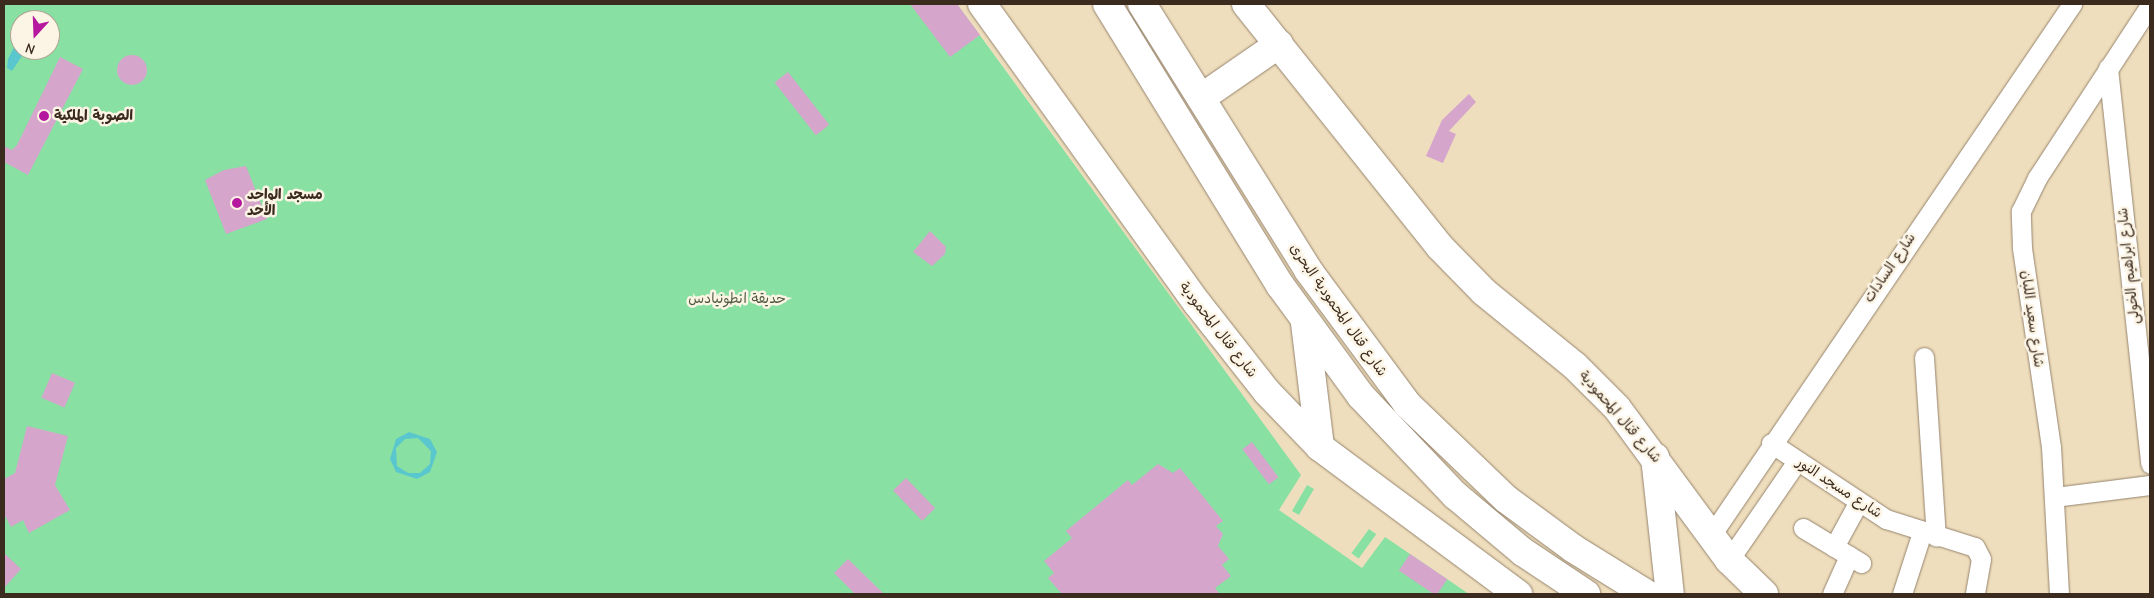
<!DOCTYPE html>
<meta charset="utf-8">
<style>
body{margin:0}
#map{position:relative;width:2154px;height:598px;overflow:hidden;background:#efdebd;font-family:"Comic Neue","Playpen Sans Arabic",sans-serif}
div>[style]{position:absolute}
.green>*{inset:0;background:#89e0a3;transform-origin:0 0}
.water>*{inset:0;background:#59c7cd}
.building>*{inset:0;background:#d5a5cc;transform-origin:0 0}
.round{border-radius:50%}
.roads{filter:drop-shadow(0 0 1px #95846e) drop-shadow(0 0 1px #95846e)}
.street>*{height:19px;margin:-9.5px;padding:0 9.5px;transform-origin:9.5px;border-radius:9.5px;background:#fff}
.secondary>*{height:28px;margin:-14px;padding:0 14px;transform-origin:14px;border-radius:14px;background:#fff}
.dots>*{width:14px;height:14px;translate:-50% -50%;box-sizing:border-box;border:2px solid #fcf5e5;border-radius:50%}
span{translate:-50% -50%;white-space:nowrap;text-align:center;line-height:1.15;-webkit-text-stroke:5px #fcf5e5;paint-order:stroke}
.poi-label{font-size:14px;color:#3b2a1e;font-weight:700}
.left{translate:0 -50%;text-align:left}
.street-label{font-size:14px;color:#3b2a1e}
.park-label{font-size:14px;color:#4e583f}
.frame{position:absolute;inset:0;border:5px solid #3b2a1e;pointer-events:none}
.north{position:absolute;left:10px;top:10px;width:50px;height:50px;box-sizing:border-box;background:#fcf5e5;border:1px solid #afa495;border-radius:50%;rotate:200deg;font-size:14px;font-weight:700;line-height:20px;text-align:center;color:#3b2a1e}
.north::after{content:'';display:block;margin:auto;width:18px;height:22px;background:#b5179e;clip-path:polygon(50% 0,100% 100%,50% 72%,0 100%)}
</style>
<div id="map">
<div class="green">
<i style="clip-path:polygon(evenodd,4px 4px,957px 4px,1301px 475px,1279px 510px,1362px 568px,1385px 537px,1469px 594px,4px 594px,4px 4px,20px 20px,50px 20px,50px 50px,20px 50px,20px 20px)"></i>
<i style="left:1307px;top:485px;width:8px;height:30px;rotate:30deg"></i>
<i style="left:1369px;top:529px;width:9px;height:30px;rotate:36deg"></i>
</div>
<div class="water">
<i style="clip-path:polygon(20px 35px,20px 50px,26px 50px,12px 71px,7px 68px,8px 59px)"></i>
<i style="clip-path:polygon(evenodd,409px 432px,430px 439px,437px 452px,430px 472px,417px 479px,396px 472px,390px 459px,396px 439px,409px 432px,418px 438px,431px 451px,430px 464px,420px 473px,408px 473px,397px 466px,396px 448px,405px 439px,418px 438px)"></i>
</div>
<div class="building">
<i style="clip-path:polygon(910px 4px,957px 4px,980px 35px,950px 57px)"></i>
<i class="round" style="left:117px;top:55px;width:30px;height:30px"></i>
<i style="clip-path:polygon(60px 57px,83px 69px,28px 175px,4px 162px,4px 146px,12px 150px,17px 145px)"></i>
<i style="left:788px;top:72px;width:67px;height:17px;rotate:52deg"></i>
<i style="clip-path:polygon(1469px 94px,1476px 102px,1449px 131px,1456px 134px,1443px 163px,1426px 156px,1442px 120px)"></i>
<i style="clip-path:polygon(246px 166px,267px 219px,226px 234px,205px 180px,224px 170px)"></i>
<i style="clip-path:polygon(930px 231px,946px 247px,945px 254px,932px 266px,913px 252px)"></i>
<i style="left:52px;top:373px;width:25px;height:27px;rotate:23deg"></i>
<i style="clip-path:polygon(27px 426px,68px 436px,55px 485px,70px 510px,29px 533px,23px 520px,11px 527px,4px 514px,4px 479px,15px 473px)"></i>
<i style="left:1252px;top:442px;width:44px;height:12px;rotate:53deg"></i>
<i style="clip-path:polygon(1158px 464px,1173px 473px,1180px 468px,1223px 521px,1216px 526px,1223px 534px,1218px 546px,1229px 559px,1222px 565px,1231px 576px,1215px 588px,1220px 594px,1062px 594px,1048px 578px,1054px 573px,1044px 561px,1072px 538px,1066px 531px,1128px 480px,1132px 485px)"></i>
<i style="left:906px;top:478px;width:42px;height:18px;rotate:46deg"></i>
<i style="clip-path:polygon(4px 553px,21px 569px,4px 588px)"></i>
<i style="left:1410px;top:554px;width:45px;height:20px;rotate:34deg"></i>
<i style="clip-path:polygon(848px 559px,884px 594px,855px 594px,834px 573px)"></i>
</div>
<div class="roads">
<div class="street">
<i style="left:2108px;top:68px;width:398px;rotate:83.9deg"></i>
<i style="left:1924px;top:357px;width:180px;rotate:86.2deg"></i>
<i style="left:1771px;top:443px;width:138px;rotate:33.5deg"></i>
<i style="left:1886px;top:519px;width:93px;rotate:17.5deg"></i>
<i style="left:1975px;top:547px;width:13px;rotate:63deg"></i>
<i style="left:1981px;top:559px;width:36px;rotate:100deg"></i>
<i style="left:2055px;top:497px;width:96px;rotate:-7.2deg"></i>
<i style="left:1803px;top:528px;width:68px;rotate:31.1deg"></i>
<i style="left:1712px;top:534px;width:641px;rotate:-55.81deg"></i>
<i style="left:1834px;top:547px;width:50px;rotate:-61.4deg"></i>
<i style="left:1729px;top:560px;width:120px;rotate:-55.5deg"></i>
<i style="left:1832px;top:594px;width:42px;rotate:-65.9deg"></i>
<i style="left:1902px;top:594px;width:65px;rotate:-72.1deg"></i>
<i style="left:2059px;top:594px;width:147px;rotate:-93.1deg"></i>
<i style="left:2051px;top:447px;width:201px;rotate:-98.3deg"></i>
<i style="left:2022px;top:248px;width:37px;rotate:-92deg"></i>
<i style="left:2021px;top:211px;width:37px;rotate:-64deg"></i>
<i style="left:2037px;top:178px;width:207px;rotate:-56.8deg"></i>
</div>
<div class="secondary">
<i style="left:982px;top:4px;width:368px;rotate:54.3deg"></i>
<i style="left:1197px;top:303px;width:113px;rotate:51.8deg"></i>
<i style="left:1267px;top:392px;width:76px;rotate:46.1deg"></i>
<i style="left:1320px;top:447px;width:247px;rotate:36.6deg"></i>
<i style="left:1107px;top:4px;width:330px;rotate:58.4deg"></i>
<i style="left:1280px;top:285px;width:137px;rotate:53.9deg"></i>
<i style="left:1361px;top:396px;width:137px;rotate:46.5deg"></i>
<i style="left:1455px;top:495px;width:89px;rotate:40deg"></i>
<i style="left:1523px;top:552px;width:76px;rotate:33.7deg"></i>
<i style="left:1142px;top:4px;width:314px;rotate:58deg"></i>
<i style="left:1308px;top:270px;width:167px;rotate:53.5deg"></i>
<i style="left:1407px;top:404px;width:137px;rotate:43.8deg"></i>
<i style="left:1506px;top:499px;width:84px;rotate:36.3deg"></i>
<i style="left:1574px;top:549px;width:86px;rotate:31.7deg"></i>
<i style="left:1246px;top:4px;width:311px;rotate:51.4deg"></i>
<i style="left:1440px;top:247px;width:63px;rotate:45.6deg"></i>
<i style="left:1484px;top:292px;width:117px;rotate:39.1deg"></i>
<i style="left:1575px;top:366px;width:59px;rotate:45deg"></i>
<i style="left:1617px;top:408px;width:189px;rotate:53.6deg"></i>
<i style="left:1729px;top:560px;width:49px;rotate:44.2deg"></i>
<i style="left:1201px;top:98px;width:95px;rotate:-34.7deg"></i>
<i style="left:1305px;top:323px;width:125px;rotate:83.1deg"></i>
<i style="left:1655px;top:457px;width:138px;rotate:83.8deg"></i>
</div>
</div>
<div class="dots">
<i style="left:44px;top:116px;background:#b5179e"></i>
<i style="left:237px;top:203px;background:#b5179e"></i>
</div>
<div class="poi-label">
<span class="left" style="left:54px;top:116px">الصوبة الملكية</span>
<span class="left" style="left:247px;top:203px">مسجد الواحد<br>الأحد</span>
</div>
<div class="street-label">
<span style="left:2129px;top:266px;rotate:-96deg">شارع ابراهيم الخولى</span>
<span style="left:1890px;top:268px;rotate:-56deg">شارع السادات</span>
<span style="left:1338px;top:310px;rotate:55deg">شارع قنال المحمودية البحرى</span>
<span style="left:2032px;top:319px;rotate:82deg">شارع سعيد اللبان</span>
<span style="left:1218px;top:330px;rotate:52deg">شارع قنال المحمودية</span>
<span style="left:1620px;top:417px;rotate:49deg">شارع قنال المحمودية</span>
<span style="left:1839px;top:488px;rotate:33deg">شارع مسجد النور</span>
</div>
<div class="park-label">
<span style="left:737px;top:299px">حديقة انطونيادس</span>
</div>
<div class="frame"></div>
<div class="north">N</div>
</div>
